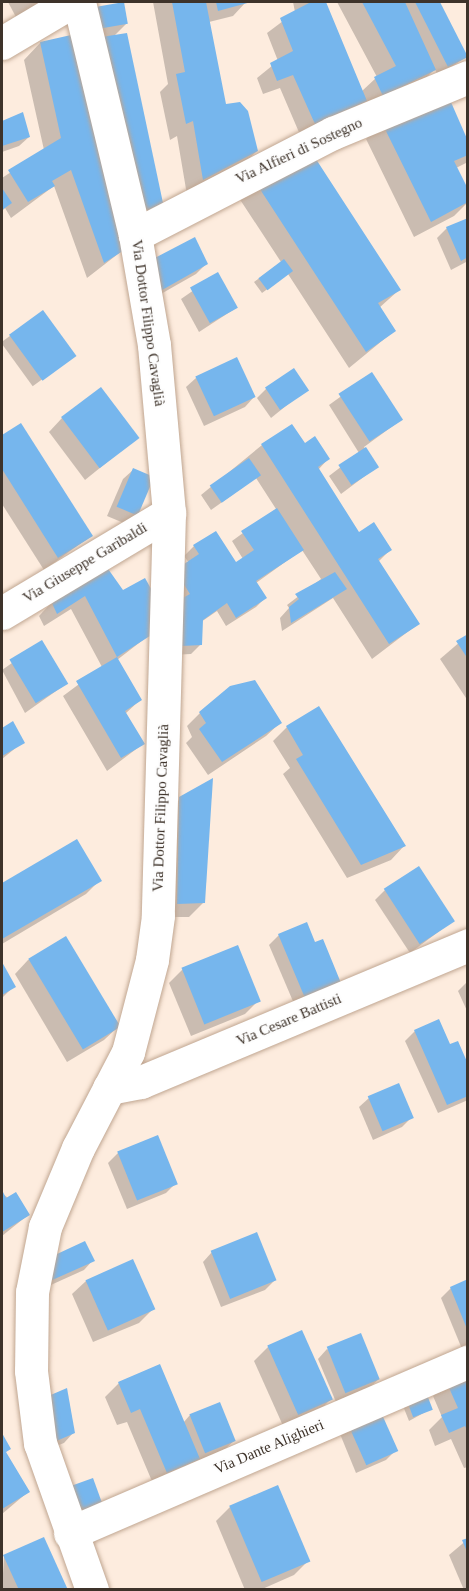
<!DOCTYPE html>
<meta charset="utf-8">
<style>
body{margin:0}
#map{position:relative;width:469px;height:1591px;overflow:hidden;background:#fdecde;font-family:"Times New Roman",serif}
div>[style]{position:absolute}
.shadow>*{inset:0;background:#0003;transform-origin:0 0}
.building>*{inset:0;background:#76b6ed;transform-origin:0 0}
.roads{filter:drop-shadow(0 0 2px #c0a691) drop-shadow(0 0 2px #c0a691)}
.minor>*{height:33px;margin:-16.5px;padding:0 16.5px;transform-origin:16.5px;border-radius:16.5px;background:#fff}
span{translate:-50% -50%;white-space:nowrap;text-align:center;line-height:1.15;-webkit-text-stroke:4.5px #fdfdfd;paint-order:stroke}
.street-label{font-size:15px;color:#3e332a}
.frame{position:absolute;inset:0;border:3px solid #3e332a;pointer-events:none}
</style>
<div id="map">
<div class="shadow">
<i style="clip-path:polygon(8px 2px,46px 2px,17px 19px)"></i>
<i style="clip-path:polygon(153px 2px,246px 2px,233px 16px,209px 22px,225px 106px,257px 151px,240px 167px,187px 195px,177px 136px,170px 140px,160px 92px,168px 84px)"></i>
<i style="clip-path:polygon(293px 2px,329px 2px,325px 3px,362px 91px,377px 77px,337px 2px,438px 2px,466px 57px,438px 76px,435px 69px,418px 86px,301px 137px,280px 88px,263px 94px,257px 78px,278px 61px,267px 33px,295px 12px)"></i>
<i style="clip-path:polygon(81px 20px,127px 23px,114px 36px,127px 247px,87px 278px,54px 186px,11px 218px,5px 208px,2px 211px,2px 178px,44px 150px,24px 60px,40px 43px,79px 35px)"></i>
<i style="clip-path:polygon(22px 114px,29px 137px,19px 146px,2px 152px,2px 122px)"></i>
<i style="clip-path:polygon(382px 122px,468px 141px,468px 162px,456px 168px,468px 202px,454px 216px,414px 237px,366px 139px)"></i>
<i style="clip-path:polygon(255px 182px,399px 290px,379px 308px,394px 331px,349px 368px,288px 274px,262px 293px,254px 282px,281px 262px,239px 198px)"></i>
<i style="clip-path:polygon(468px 219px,468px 261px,451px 270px,437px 238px,447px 228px)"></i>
<i style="clip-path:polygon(206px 264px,196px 274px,145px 303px,140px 272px)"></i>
<i style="clip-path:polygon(217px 274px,236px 308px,199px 332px,181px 299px)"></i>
<i style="left:43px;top:312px;width:54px;height:52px;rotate:54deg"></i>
<i style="clip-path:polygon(372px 374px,401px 420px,364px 447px,377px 467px,341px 494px,329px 476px,359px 453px,329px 405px)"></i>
<i style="clip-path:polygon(196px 378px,254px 397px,245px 407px,204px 426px,186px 387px)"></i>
<i style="clip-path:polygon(266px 389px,307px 389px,271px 418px,257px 398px)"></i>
<i style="clip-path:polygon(62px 418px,137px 438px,85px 480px,49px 432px)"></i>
<i style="clip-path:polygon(20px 425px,91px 536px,44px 570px,2px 504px,2px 437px)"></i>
<i style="clip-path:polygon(262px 445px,304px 445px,328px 459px,318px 470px,358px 534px,390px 550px,378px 562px,418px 624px,372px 659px,333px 598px,282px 631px,280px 618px,289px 608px,287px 605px,321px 579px,302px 550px,256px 583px,265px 598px,256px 607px,226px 626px,217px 611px,201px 622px,201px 644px,191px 654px,171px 655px,172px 591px,189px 563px,184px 556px,194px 546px,235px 564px,243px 559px,232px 541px,276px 509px,256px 478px,211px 510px,201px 495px)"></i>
<i style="clip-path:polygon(133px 470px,136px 514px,126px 524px,107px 516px,123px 479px)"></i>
<i style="clip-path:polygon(106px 568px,152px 633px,117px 660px,140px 700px,125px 714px,143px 744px,107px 771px,63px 696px,102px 667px,71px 609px,44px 626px,39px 616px,52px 602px)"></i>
<i style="clip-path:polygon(468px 635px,468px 701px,440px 659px)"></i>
<i style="clip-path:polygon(42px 642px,66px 684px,25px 713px,2px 670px)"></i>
<i style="clip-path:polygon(200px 713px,280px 723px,266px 736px,208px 775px,186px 743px,192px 737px,187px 726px)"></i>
<i style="clip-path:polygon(12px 723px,23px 742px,2px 759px,2px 730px)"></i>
<i style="clip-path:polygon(287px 727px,404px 846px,391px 860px,347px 878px,283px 774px,290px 768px,273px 741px)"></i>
<i style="clip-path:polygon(180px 799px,203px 903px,189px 917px,164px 917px,166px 813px)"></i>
<i style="clip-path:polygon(76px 841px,100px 880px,86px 894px,2px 944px,2px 884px)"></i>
<i style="clip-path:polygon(385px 890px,453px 921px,410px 953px,375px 900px)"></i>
<i style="clip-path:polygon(279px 935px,314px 944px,339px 983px,295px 1006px,269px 945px)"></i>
<i style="clip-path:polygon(66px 938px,118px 1027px,104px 1040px,67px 1062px,15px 974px,28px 960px)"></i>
<i style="clip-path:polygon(2px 966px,14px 986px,2px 998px)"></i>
<i style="clip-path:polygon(183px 969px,259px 1000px,245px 1014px,191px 1036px,169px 983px)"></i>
<i style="clip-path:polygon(468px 981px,468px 1013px,458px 991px)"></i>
<i style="clip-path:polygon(415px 1031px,449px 1046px,468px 1067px,468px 1100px,438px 1113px,405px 1041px)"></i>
<i style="clip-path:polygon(369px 1098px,412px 1117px,402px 1127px,373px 1140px,359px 1107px)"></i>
<i style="clip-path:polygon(118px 1153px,176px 1183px,166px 1193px,127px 1209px,108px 1163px)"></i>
<i style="clip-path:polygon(2px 1193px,28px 1215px,2px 1236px)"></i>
<i style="clip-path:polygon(212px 1252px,275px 1280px,265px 1290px,221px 1307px,203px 1262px)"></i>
<i style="clip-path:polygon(57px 1256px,93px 1260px,84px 1270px,42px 1289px,47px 1266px)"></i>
<i style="clip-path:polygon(132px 1261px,153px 1309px,139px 1323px,93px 1342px,72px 1294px,86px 1281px)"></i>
<i style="clip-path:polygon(468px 1281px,468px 1347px,462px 1349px,441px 1298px,451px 1288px)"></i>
<i style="clip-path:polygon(301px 1332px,331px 1399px,318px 1412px,284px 1428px,254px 1361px,268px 1347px)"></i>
<i style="clip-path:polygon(327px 1349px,379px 1379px,369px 1388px,336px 1402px,318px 1359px)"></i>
<i style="clip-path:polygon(468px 1374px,468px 1467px,464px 1468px,451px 1439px,435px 1446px,429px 1430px,442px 1417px,433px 1396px,447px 1382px)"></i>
<i style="clip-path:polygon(119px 1383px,183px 1423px,190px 1415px,234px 1441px,224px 1450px,154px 1486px,127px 1422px,117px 1425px,105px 1397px)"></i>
<i style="clip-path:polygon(408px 1402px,431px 1409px,409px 1421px,403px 1406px)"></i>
<i style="clip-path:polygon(37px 1408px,73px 1433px,64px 1443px,44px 1451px)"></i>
<i style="clip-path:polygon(349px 1425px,396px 1450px,386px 1460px,356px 1473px,340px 1434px)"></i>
<i style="clip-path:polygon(2px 1436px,9px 1448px,5px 1453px,28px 1492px,2px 1514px)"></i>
<i style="clip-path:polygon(230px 1507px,308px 1561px,294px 1575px,260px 1590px,245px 1590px,216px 1521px)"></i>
<i style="clip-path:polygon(468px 1539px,468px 1590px,464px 1590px,449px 1555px)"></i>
<i style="clip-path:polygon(4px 1556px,66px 1590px,2px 1590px)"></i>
</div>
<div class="building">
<i style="left:124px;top:2px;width:22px;height:35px;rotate:80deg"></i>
<i style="clip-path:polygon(172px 2px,206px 2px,226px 104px,240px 102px,248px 111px,258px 151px,203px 180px,193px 121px,186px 124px,176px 74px,185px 72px)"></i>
<i style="clip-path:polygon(216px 2px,251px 2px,218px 11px)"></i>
<i style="clip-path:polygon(311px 2px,326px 2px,367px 101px,315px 124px,293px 75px,277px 81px,270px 63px,293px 51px,280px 18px)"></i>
<i style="clip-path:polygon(362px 2px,405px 2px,436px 70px,383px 96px,374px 77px,396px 66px)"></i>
<i style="clip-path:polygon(415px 2px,440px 2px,468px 57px,448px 67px)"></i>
<i style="clip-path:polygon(80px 33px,129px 247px,104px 263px,71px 170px,52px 181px,55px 186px,28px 202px,8px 170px,61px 138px,40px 42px)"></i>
<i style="clip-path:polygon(127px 33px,163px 203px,138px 215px,95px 38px)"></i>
<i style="clip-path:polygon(447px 93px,468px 141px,468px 155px,454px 161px,468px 189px,468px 202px,431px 222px,381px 121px)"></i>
<i style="clip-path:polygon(23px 112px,30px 137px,2px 146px,2px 121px)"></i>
<i style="clip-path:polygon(312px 153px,401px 290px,378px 303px,396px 331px,366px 352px,254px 180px)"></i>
<i style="clip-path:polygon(2px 188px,12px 203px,2px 210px)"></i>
<i style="clip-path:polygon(468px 218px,468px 257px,461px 261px,446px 227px)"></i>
<i style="clip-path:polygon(195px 237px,208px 264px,155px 294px,149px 261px)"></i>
<i style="left:284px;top:259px;width:15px;height:32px;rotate:53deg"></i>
<i style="left:218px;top:272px;width:41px;height:32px;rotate:61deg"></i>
<i style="left:43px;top:310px;width:57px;height:42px;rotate:54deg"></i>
<i style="left:237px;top:357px;width:44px;height:46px;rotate:65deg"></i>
<i style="left:294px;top:368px;width:27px;height:35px;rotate:56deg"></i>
<i style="left:372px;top:372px;width:57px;height:40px;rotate:57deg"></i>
<i style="left:101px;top:387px;width:64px;height:50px;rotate:53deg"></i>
<i style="clip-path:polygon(21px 423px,93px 536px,58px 558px,2px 469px,2px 435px)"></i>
<i style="clip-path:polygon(292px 424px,305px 443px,315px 436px,330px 459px,318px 467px,359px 532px,374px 522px,392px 550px,378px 559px,420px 624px,389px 644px,261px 444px)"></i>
<i style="left:366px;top:447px;width:24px;height:33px;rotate:57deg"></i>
<i style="left:249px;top:458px;width:21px;height:48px;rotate:55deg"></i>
<i style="left:133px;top:468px;width:23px;height:42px;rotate:23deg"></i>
<i style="clip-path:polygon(277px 508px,304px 550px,256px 581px,267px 598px,236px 618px,227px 603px,203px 620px,202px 645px,181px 646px,181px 599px,190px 594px,181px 580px,181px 566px,199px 554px,193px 545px,216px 531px,236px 562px,254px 550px,241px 531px)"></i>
<i style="clip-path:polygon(106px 566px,123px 590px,145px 578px,154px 594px,153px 634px,117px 657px,142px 700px,125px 711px,145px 744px,121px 758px,76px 681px,117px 657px,85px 596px,57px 614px,51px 601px)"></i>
<i style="clip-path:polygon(335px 572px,347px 589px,291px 623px,289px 607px,299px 599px,295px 594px)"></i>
<i style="clip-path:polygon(468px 634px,468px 659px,456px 641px)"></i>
<i style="left:42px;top:640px;width:51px;height:38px;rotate:59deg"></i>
<i style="clip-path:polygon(255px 680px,282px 723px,222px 762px,199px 729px,206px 723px,199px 712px,230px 686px)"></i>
<i style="clip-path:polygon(319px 706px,406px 846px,361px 865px,296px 759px,303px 755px,286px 726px)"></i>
<i style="clip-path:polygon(13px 721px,25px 743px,2px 756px,2px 728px)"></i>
<i style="clip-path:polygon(213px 778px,205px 903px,177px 904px,179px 797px)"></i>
<i style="clip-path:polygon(77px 839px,102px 881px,2px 939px,2px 883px)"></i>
<i style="left:419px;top:866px;width:66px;height:42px;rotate:57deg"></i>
<i style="clip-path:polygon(307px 922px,315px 942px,323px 939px,341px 983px,305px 998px,278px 934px)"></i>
<i style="left:66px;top:936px;width:106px;height:44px;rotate:59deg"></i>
<i style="left:238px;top:945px;width:61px;height:61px;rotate:68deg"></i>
<i style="clip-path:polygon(2px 962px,16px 987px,2px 995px)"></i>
<i style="clip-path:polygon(439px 1019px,450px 1044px,458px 1041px,468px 1064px,468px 1096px,447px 1105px,414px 1030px)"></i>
<i style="left:399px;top:1083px;width:38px;height:34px;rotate:67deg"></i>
<i style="left:158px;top:1135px;width:53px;height:44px;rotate:68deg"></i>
<i style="clip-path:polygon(2px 1190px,6px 1198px,16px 1192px,30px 1215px,2px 1232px)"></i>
<i style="left:257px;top:1232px;width:52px;height:50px;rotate:68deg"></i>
<i style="clip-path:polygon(85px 1241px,95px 1261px,50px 1281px,57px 1254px)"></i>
<i style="left:133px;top:1259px;width:55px;height:52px;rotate:66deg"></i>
<i style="clip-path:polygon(468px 1279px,468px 1329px,467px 1329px,450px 1287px)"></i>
<i style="left:302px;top:1330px;width:76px;height:38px;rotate:66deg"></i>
<i style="left:361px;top:1333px;width:50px;height:37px;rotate:68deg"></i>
<i style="clip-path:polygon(160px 1364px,200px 1459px,167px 1473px,140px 1409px,131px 1413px,118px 1382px)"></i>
<i style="clip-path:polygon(468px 1372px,468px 1432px,465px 1426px,449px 1433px,441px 1415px,458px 1408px,446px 1381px)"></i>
<i style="clip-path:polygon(67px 1388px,75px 1433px,54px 1442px,46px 1397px)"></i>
<i style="left:426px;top:1392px;width:19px;height:21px;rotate:69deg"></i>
<i style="left:220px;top:1402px;width:42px;height:33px;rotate:68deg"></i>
<i style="left:380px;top:1410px;width:45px;height:35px;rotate:66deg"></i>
<i style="clip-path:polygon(2px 1433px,11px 1449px,6px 1452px,30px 1492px,2px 1509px)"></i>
<i style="left:93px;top:1478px;width:30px;height:31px;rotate:70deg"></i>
<i style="left:278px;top:1485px;width:83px;height:53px;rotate:67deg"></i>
<i style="clip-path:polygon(44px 1537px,68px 1590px,19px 1590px,3px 1555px)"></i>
<i style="clip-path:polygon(468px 1538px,468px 1554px,462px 1540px)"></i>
</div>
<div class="roads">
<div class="minor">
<i style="left:79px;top:2px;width:240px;rotate:76.5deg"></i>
<i style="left:135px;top:235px;width:112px;rotate:80.2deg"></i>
<i style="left:154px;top:345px;width:169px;rotate:84.9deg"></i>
<i style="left:169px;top:513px;width:403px;rotate:91.6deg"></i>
<i style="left:158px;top:916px;width:44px;rotate:97.8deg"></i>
<i style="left:152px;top:960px;width:95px;rotate:104.6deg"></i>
<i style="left:128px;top:1052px;width:108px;rotate:117.5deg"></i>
<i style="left:78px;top:1148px;width:86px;rotate:112.7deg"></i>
<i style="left:45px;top:1227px;width:66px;rotate:101.3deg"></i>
<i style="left:32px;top:1292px;width:79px;rotate:90.7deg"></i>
<i style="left:31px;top:1371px;width:73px;rotate:82.9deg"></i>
<i style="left:40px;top:1443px;width:156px;rotate:70.5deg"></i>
<i style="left:2px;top:43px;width:80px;rotate:-30.7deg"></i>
<i style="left:135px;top:235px;width:223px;rotate:-27.3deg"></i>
<i style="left:333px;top:133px;width:146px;rotate:-22.5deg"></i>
<i style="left:2px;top:613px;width:195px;rotate:-30.9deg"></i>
<i style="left:109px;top:1088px;width:33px;rotate:-11deg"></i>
<i style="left:141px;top:1082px;width:355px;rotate:-22.7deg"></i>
<i style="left:70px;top:1533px;width:433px;rotate:-23.3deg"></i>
</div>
</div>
<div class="street-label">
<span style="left:299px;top:151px;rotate:-25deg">Via Alfieri di Sostegno</span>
<span style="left:148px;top:323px;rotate:82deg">Via Dottor Filippo Cavaglià</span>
<span style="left:85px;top:563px;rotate:-31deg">Via Giuseppe Garibaldi</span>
<span style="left:161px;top:808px;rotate:-88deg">Via Dottor Filippo Cavaglià</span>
<span style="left:289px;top:1020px;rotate:-23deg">Via Cesare Battisti</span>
<span style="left:269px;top:1447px;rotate:-23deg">Via Dante Alighieri</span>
</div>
<div class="frame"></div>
</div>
